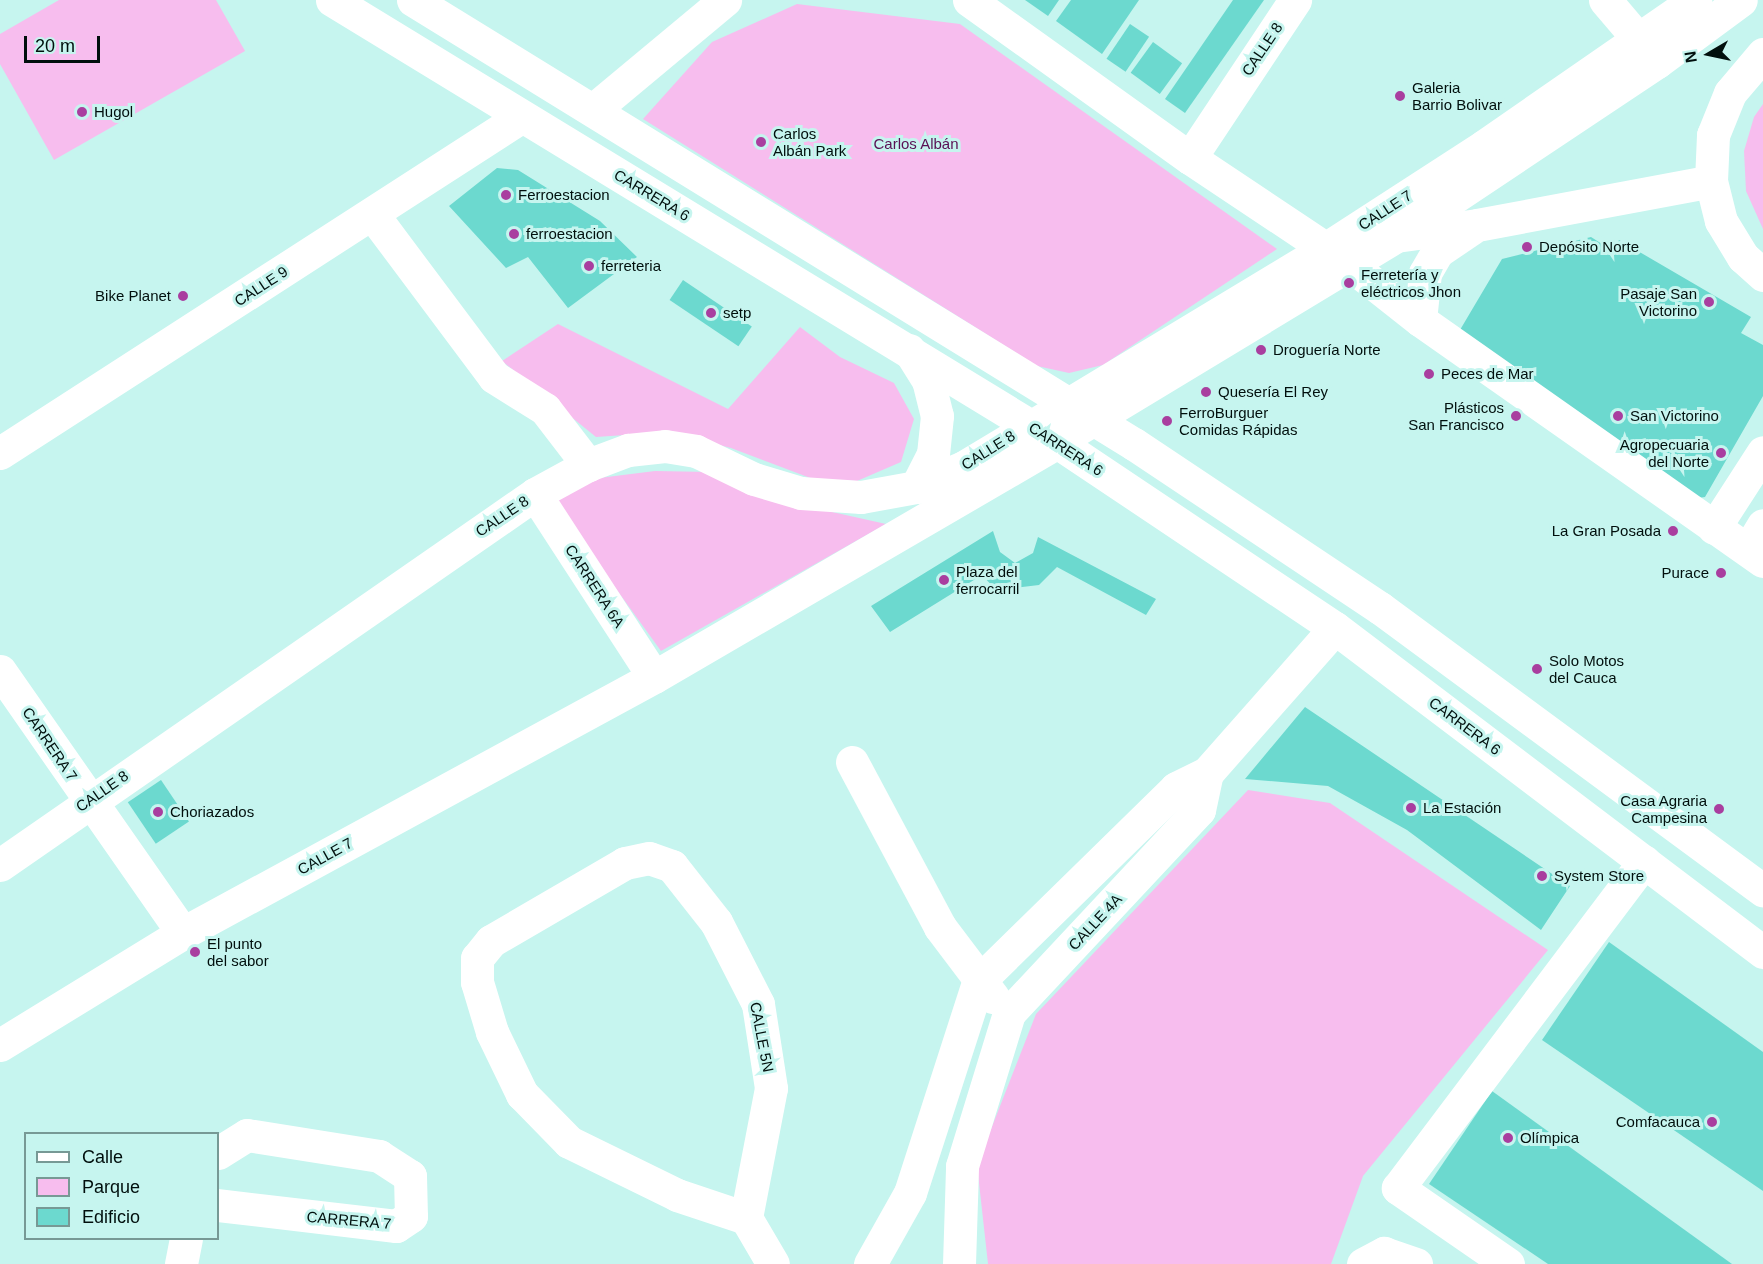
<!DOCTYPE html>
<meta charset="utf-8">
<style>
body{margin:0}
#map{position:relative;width:1763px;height:1264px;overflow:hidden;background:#c6f5ef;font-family:Helvetica,sans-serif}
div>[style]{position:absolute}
.green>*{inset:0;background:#f7bdee}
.building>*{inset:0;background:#6cd9cf;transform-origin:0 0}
.minor>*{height:33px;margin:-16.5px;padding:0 16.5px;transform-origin:16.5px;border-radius:16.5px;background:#fff}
.major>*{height:33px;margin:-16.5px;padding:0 16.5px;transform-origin:16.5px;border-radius:16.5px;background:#fff}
.dots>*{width:16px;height:16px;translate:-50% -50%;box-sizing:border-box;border:3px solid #c6f5ef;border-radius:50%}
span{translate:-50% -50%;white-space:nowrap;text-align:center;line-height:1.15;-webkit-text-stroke:6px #c6f5ef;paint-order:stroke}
.street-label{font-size:15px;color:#010f0d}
.poi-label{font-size:15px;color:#010f0d}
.left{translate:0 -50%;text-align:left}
.right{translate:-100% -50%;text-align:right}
.park-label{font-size:15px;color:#591054}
.legend{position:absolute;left:24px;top:1132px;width:195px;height:108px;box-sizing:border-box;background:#c6f5ef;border:2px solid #779995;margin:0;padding:8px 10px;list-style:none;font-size:18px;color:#010f0d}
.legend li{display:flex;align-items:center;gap:12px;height:30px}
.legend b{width:30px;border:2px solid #779995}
.north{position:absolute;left:1679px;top:24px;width:60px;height:60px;-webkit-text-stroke:4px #c6f5ef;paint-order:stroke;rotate:261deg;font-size:16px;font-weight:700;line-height:24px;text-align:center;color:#010f0d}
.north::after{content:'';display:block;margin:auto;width:21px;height:27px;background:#010f0d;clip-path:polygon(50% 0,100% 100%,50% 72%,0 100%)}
.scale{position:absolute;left:24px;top:36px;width:76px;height:27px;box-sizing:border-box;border:3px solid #010f0d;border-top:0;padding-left:8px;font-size:18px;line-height:21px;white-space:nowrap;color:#010f0d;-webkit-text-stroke:4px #c6f5ef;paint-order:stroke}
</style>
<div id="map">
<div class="green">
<i style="clip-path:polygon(59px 0,216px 0,245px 51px,54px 160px,0 64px,0 34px)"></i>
<i style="clip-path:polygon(797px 4px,960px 24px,1277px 249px,1103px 365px,1069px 373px,1037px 366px,643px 119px,712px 42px)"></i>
<i style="clip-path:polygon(1763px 104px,1763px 229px,1746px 191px,1744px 151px,1754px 117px)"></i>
<i style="clip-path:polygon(558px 324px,728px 409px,800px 327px,840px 357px,894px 383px,914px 419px,901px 462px,857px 481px,813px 479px,731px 448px,669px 432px,596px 437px,502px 361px)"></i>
<i style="clip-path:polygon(655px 471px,710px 472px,765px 497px,886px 524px,661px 651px,551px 499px,599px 478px)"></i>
<i style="clip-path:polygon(1248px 790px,1330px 803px,1548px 950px,1363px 1176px,1331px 1264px,988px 1264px,977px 1165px,1036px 1014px)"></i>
</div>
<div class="building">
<i style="clip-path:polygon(1025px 0,1059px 0,1048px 16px)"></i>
<i style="clip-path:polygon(1071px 0,1139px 0,1102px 54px,1056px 21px)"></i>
<i style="clip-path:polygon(1233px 0,1264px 0,1185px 113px,1165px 99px)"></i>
<i style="left:1130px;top:24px;width:23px;height:42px;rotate:34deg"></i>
<i style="left:1153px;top:42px;width:36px;height:38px;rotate:36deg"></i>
<i style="clip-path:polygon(497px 168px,518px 170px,600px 221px,637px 257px,568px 308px,528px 257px,506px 268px,449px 206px)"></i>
<i style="clip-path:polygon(1591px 237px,1613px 251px,1619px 240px,1751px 317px,1741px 333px,1763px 345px,1763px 396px,1705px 497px,1698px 498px,1457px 335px,1502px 259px)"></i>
<i style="left:683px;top:280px;width:83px;height:24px;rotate:34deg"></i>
<i style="clip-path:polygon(993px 531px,1000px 552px,1015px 563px,1033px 553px,1038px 537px,1156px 599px,1146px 615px,1057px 567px,1039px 585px,996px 590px,982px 575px,890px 632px,871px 606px)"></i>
<i style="clip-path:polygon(1305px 707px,1570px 886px,1541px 930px,1407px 830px,1328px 786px,1245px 779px)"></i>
<i style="left:161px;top:780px;width:50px;height:40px;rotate:56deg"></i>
<i style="clip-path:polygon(1609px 942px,1763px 1052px,1763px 1191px,1542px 1040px)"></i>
<i style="clip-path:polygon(1492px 1091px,1732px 1264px,1548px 1264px,1429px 1184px)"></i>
</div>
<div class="minor">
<i style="left:969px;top:0;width:272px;rotate:35.6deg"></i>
<i style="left:1190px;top:158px;width:191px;rotate:33.7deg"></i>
<i style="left:1349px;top:264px;width:90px;rotate:38.3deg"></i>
<i style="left:1420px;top:320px;width:419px;rotate:35.1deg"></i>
<i style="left:1605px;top:0;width:79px;rotate:49.6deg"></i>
<i style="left:1763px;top:54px;width:51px;rotate:130.2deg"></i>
<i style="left:1730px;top:93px;width:45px;rotate:112deg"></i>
<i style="left:1713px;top:135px;width:46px;rotate:92.5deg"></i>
<i style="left:1711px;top:181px;width:41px;rotate:76deg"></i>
<i style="left:1721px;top:221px;width:42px;rotate:58.6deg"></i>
<i style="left:1743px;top:257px;width:27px;rotate:42deg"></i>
<i style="left:593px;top:110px;width:172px;rotate:-39.8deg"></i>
<i style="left:1190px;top:158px;width:190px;rotate:-56.4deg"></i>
<i style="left:373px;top:215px;width:202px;rotate:53.2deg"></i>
<i style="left:494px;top:377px;width:60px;rotate:32.1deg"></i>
<i style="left:545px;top:409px;width:71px;rotate:52.5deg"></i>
<i style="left:1396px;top:236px;width:82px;rotate:-7.7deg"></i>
<i style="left:1477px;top:225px;width:238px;rotate:-10.6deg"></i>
<i style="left:1420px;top:320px;width:47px;rotate:-83.9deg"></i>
<i style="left:1425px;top:273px;width:24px;rotate:-60deg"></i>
<i style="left:1437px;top:252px;width:42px;rotate:-34.4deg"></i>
<i style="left:0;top:453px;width:620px;rotate:-32.82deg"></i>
<i style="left:535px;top:494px;width:218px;rotate:57deg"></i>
<i style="left:1714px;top:528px;width:90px;rotate:-57.2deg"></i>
<i style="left:1748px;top:550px;width:29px;rotate:-59deg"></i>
<i style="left:0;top:671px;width:320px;rotate:55.1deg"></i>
<i style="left:852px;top:762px;width:187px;rotate:61.9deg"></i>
<i style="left:940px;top:927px;width:88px;rotate:52.9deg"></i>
<i style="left:0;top:1045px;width:215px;rotate:-31.5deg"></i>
<i style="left:183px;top:933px;width:536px;rotate:-28.53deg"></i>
<i style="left:654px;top:677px;width:467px;rotate:-30.2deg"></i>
<i style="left:218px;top:1153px;width:34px;rotate:-32deg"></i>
<i style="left:247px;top:1135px;width:134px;rotate:9deg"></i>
<i style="left:379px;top:1156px;width:37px;rotate:33deg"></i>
<i style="left:410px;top:1176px;width:40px;rotate:88.6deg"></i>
<i style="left:411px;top:1216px;width:18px;rotate:146deg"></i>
<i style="left:396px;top:1226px;width:179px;rotate:-173.3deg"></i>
<i style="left:746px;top:1218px;width:132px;rotate:-79.1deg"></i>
<i style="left:771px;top:1088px;width:85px;rotate:-98.8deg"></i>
<i style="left:758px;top:1004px;width:92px;rotate:-117.1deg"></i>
<i style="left:716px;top:922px;width:71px;rotate:-128.2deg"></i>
<i style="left:672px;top:866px;width:24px;rotate:-161deg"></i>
<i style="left:649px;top:858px;width:25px;rotate:168deg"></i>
<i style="left:625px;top:863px;width:155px;rotate:149.8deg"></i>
<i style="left:491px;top:941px;width:22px;rotate:129deg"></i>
<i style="left:477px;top:958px;width:24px;rotate:90deg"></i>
<i style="left:477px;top:982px;width:52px;rotate:73.3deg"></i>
<i style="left:492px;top:1032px;width:69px;rotate:64.2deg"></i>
<i style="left:522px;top:1094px;width:67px;rotate:45.6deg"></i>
<i style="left:569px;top:1142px;width:120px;rotate:26.1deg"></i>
<i style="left:677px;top:1195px;width:73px;rotate:18.4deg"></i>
<i style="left:746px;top:1218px;width:53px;rotate:59.6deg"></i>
<i style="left:181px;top:1264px;width:26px;rotate:-79deg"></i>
<i style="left:870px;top:1264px;width:81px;rotate:-60.6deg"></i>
<i style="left:910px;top:1193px;width:222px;rotate:-72.1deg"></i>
<i style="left:978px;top:982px;width:277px;rotate:-44.4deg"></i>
<i style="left:1176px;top:788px;width:34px;rotate:-26deg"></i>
<i style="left:959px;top:1264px;width:98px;rotate:-88.2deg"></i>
<i style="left:962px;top:1166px;width:160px;rotate:-72.9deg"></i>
<i style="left:1009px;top:1013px;width:278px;rotate:-46.9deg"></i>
<i style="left:1199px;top:810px;width:38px;rotate:-78deg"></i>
<i style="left:1207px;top:773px;width:193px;rotate:-48.6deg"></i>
<i style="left:1363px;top:1264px;width:24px;rotate:-28deg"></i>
<i style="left:1384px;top:1253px;width:34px;rotate:19deg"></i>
<i style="left:1508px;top:1264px;width:134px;rotate:-145.4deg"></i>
<i style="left:1398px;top:1188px;width:409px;rotate:-53deg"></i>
</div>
<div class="major">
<i style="left:332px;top:0;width:849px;rotate:31.37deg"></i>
<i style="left:1057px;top:442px;width:334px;rotate:33.8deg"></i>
<i style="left:1335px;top:628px;width:537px;rotate:37.13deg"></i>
<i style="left:413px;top:0;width:847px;rotate:31.63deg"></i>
<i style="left:1134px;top:444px;width:296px;rotate:33.7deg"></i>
<i style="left:1380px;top:608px;width:476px;rotate:36.4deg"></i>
<i style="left:909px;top:350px;width:36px;rotate:58deg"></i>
<i style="left:928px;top:380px;width:37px;rotate:76deg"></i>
<i style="left:937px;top:416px;width:38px;rotate:96deg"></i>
<i style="left:933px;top:454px;width:37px;rotate:117deg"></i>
<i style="left:1076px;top:430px;width:374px;rotate:-31.2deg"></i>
<i style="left:1396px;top:236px;width:314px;rotate:-33.7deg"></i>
<i style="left:1657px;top:62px;width:104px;rotate:-36.4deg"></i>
<i style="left:0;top:865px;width:651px;rotate:-34.74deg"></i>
<i style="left:535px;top:494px;width:60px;rotate:-28.7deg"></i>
<i style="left:588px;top:465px;width:43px;rotate:-20.6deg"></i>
<i style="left:628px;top:450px;width:37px;rotate:-6deg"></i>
<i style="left:665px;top:446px;width:31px;rotate:9deg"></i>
<i style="left:696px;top:451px;width:64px;rotate:25.8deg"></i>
<i style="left:754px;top:479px;width:49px;rotate:16.6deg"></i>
<i style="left:801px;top:493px;width:60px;rotate:3.8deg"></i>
<i style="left:861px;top:497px;width:56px;rotate:-10.3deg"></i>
<i style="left:916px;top:487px;width:52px;rotate:-22.6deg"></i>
<i style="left:964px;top:467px;width:422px;rotate:-31.1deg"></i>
<i style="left:1325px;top:249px;width:189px;rotate:-32.9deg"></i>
<i style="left:1484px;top:146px;width:257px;rotate:-34.7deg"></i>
</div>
<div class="dots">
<i style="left:1400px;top:96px;background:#a93e9f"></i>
<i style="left:82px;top:112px;background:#a93e9f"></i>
<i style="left:761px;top:142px;background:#a93e9f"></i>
<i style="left:506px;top:195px;background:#a93e9f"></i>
<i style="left:514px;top:234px;background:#a93e9f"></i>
<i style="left:1527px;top:247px;background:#a93e9f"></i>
<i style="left:589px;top:266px;background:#a93e9f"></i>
<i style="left:1349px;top:283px;background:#a93e9f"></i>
<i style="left:183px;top:296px;background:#a93e9f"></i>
<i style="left:1709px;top:302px;background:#a93e9f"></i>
<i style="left:711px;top:313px;background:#a93e9f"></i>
<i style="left:1261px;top:350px;background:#a93e9f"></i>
<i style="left:1429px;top:374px;background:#a93e9f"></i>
<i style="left:1206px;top:392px;background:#a93e9f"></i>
<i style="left:1516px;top:416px;background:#a93e9f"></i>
<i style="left:1618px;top:416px;background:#a93e9f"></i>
<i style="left:1167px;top:421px;background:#a93e9f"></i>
<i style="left:1721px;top:453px;background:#a93e9f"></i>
<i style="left:1673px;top:531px;background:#a93e9f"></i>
<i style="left:1721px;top:573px;background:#a93e9f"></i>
<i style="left:944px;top:580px;background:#a93e9f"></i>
<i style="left:1537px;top:669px;background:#a93e9f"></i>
<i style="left:1411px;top:808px;background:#a93e9f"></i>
<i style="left:1719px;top:809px;background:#a93e9f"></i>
<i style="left:158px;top:812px;background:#a93e9f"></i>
<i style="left:1542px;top:876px;background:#a93e9f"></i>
<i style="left:195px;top:952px;background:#a93e9f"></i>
<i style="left:1712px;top:1122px;background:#a93e9f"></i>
<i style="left:1508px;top:1138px;background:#a93e9f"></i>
</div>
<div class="street-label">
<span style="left:1262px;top:49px;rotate:-56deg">CALLE 8</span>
<span style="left:652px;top:195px;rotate:31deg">CARRERA 6</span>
<span style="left:1385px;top:210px;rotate:-33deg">CALLE 7</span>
<span style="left:261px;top:286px;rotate:-33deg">CALLE 9</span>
<span style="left:1066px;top:449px;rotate:33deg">CARRERA 6</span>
<span style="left:988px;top:450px;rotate:-32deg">CALLE 8</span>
<span style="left:502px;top:516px;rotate:-34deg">CALLE 8</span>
<span style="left:595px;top:586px;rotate:57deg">CARRERA 6A</span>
<span style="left:1465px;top:726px;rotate:37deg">CARRERA 6</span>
<span style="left:50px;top:744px;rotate:56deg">CARRERA 7</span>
<span style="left:102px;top:791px;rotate:-35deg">CALLE 8</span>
<span style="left:325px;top:856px;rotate:-29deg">CALLE 7</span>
<span style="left:1095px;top:922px;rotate:-47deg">CALLE 4A</span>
<span style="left:762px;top:1037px;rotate:79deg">CALLE 5N</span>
<span style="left:349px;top:1220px;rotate:5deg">CARRERA 7</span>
</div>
<div class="poi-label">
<span class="left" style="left:1412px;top:96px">Galeria<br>Barrio Bolivar</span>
<span class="left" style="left:94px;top:112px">Hugol</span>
<span class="left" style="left:773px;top:142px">Carlos<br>Albán Park</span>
<span class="left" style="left:518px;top:195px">Ferroestacion</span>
<span class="left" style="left:526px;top:234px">ferroestacion</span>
<span class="left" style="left:1539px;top:247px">Depósito Norte</span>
<span class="left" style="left:601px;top:266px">ferreteria</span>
<span class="left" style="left:1361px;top:283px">Ferretería y<br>eléctricos Jhon</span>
<span class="right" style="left:1697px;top:302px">Pasaje San<br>Victorino</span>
<span class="right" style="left:171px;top:296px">Bike Planet</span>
<span class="left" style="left:723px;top:313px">setp</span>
<span class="left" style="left:1273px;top:350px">Droguería Norte</span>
<span class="left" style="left:1441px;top:374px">Peces de Mar</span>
<span class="left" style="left:1218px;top:392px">Quesería El Rey</span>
<span class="right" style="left:1504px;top:416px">Plásticos<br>San Francisco</span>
<span class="left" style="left:1179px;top:421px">FerroBurguer<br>Comidas Rápidas</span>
<span class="left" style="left:1630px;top:416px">San Victorino</span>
<span class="right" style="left:1709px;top:453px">Agropecuaria<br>del Norte</span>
<span class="right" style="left:1661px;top:531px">La Gran Posada</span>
<span class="left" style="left:956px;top:580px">Plaza del<br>ferrocarril</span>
<span class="right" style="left:1709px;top:573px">Purace</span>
<span class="left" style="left:1549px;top:669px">Solo Motos<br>del Cauca</span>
<span class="right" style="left:1707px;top:809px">Casa Agraria<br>Campesina</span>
<span class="left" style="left:1423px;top:808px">La Estación</span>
<span class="left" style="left:170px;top:812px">Choriazados</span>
<span class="left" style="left:1554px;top:876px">System Store</span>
<span class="left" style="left:207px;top:952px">El punto<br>del sabor</span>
<span class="right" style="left:1700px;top:1122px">Comfacauca</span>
<span class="left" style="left:1520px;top:1138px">Olímpica</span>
</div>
<div class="park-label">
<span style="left:916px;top:144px">Carlos Albán</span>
</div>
<ul class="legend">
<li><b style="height:8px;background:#fff"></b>Calle</li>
<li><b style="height:16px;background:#f7bdee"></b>Parque</li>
<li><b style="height:16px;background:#6cd9cf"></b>Edificio</li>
</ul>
<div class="north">N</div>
<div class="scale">20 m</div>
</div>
